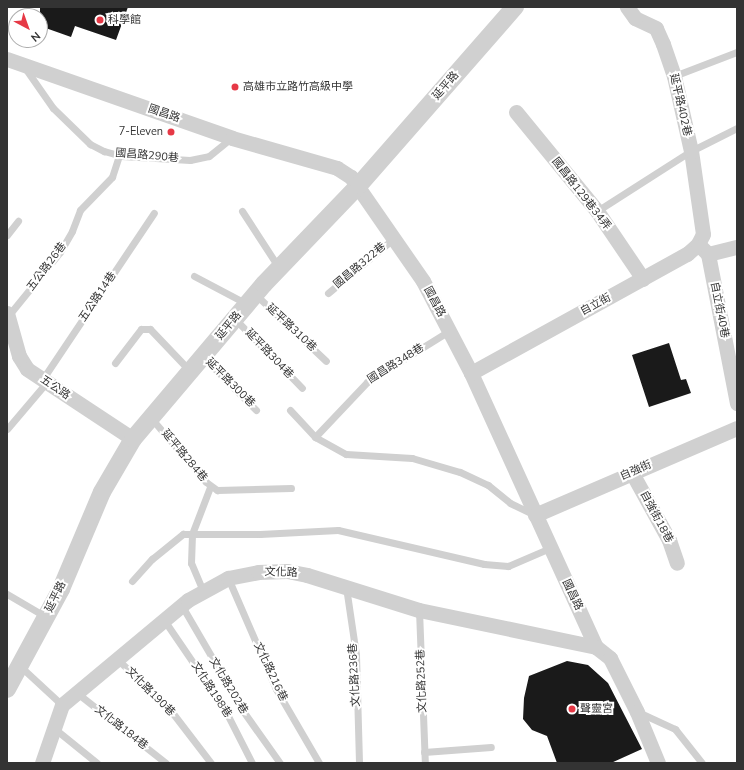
<!DOCTYPE html>
<meta charset="utf-8">
<style>
body{margin:0}
#map{position:relative;width:744px;height:770px;overflow:hidden;background:#fff;font-family:"Nunito Sans","Noto Sans TC",sans-serif}
div>[style]{position:absolute}
.building>*{inset:0;background:#1a1a1a}
.service>*{height:7px;margin:-3.5px;padding:0 3.5px;transform-origin:3.5px;border-radius:3.5px;background:#d0d0d0}
.minor>*{height:15px;margin:-7.5px;padding:0 7.5px;transform-origin:7.5px;border-radius:7.5px;background:#d0d0d0}
.tertiary>*{height:18px;margin:-9px;padding:0 9px;transform-origin:9px;border-radius:9px;background:#d0d0d0}
.dots>*{width:11px;height:11px;translate:-50% -50%;box-sizing:border-box;border:2px solid #fff;border-radius:50%}
span{translate:-50% -50%;white-space:nowrap;text-align:center;line-height:1.15;-webkit-text-stroke:4px #fff;paint-order:stroke}
.poi-label{font-size:11px;color:#333}
.left{translate:0 -50%;text-align:left}
.right{translate:-100% -50%;text-align:right}
.street-label{font-size:11px;color:#333}
.frame{position:absolute;inset:0;border:8px solid #333;pointer-events:none}
.north{position:absolute;left:8px;top:8px;width:40px;height:40px;box-sizing:border-box;background:#fff;border:1px solid #adadad;border-radius:50%;rotate:139deg;font-size:11px;font-weight:700;line-height:16px;text-align:center;color:#333}
.north::after{content:'';display:block;margin:auto;width:14px;height:18px;background:#e63946;clip-path:polygon(50% 0,100% 100%,50% 72%,0 100%)}
</style>
<div id="map">
<div class="building">
<i style="clip-path:polygon(40px 7px,128px 7px,116px 40px,75px 26px,71px 37px,40px 26px)"></i>
<i style="clip-path:polygon(669px 343px,681px 380px,686px 379px,691px 393px,649px 407px,632px 355px)"></i>
<i style="clip-path:polygon(567px 661px,588px 665px,608px 683px,642px 749px,611px 763px,557px 763px,547px 736px,532px 730px,523px 719px,524px 698px,529px 676px)"></i>
</div>
<div class="service">
<i style="left:25px;top:68px;width:49px;rotate:55deg"></i>
<i style="left:53px;top:108px;width:52px;rotate:44.2deg"></i>
<i style="left:90px;top:144px;width:16px;rotate:27deg"></i>
<i style="left:104px;top:151px;width:18px;rotate:16deg"></i>
<i style="left:121px;top:156px;width:69px;rotate:3.3deg"></i>
<i style="left:190px;top:160px;width:19px;rotate:-12deg"></i>
<i style="left:209px;top:156px;width:28px;rotate:-39deg"></i>
<i style="left:674px;top:76px;width:67px;rotate:-20.9deg"></i>
<i style="left:242px;top:211px;width:68px;rotate:57deg"></i>
<i style="left:597px;top:211px;width:112px;rotate:-32.6deg"></i>
<i style="left:691px;top:151px;width:51px;rotate:-26.6deg"></i>
<i style="left:7px;top:235px;width:18px;rotate:-52deg"></i>
<i style="left:194px;top:276px;width:60px;rotate:27.8deg"></i>
<i style="left:328px;top:293px;width:85px;rotate:-39.7deg"></i>
<i style="left:256px;top:295px;width:96px;rotate:43.3deg"></i>
<i style="left:8px;top:316px;width:82px;rotate:-50.9deg"></i>
<i style="left:60px;top:252px;width:24px;rotate:-60deg"></i>
<i style="left:72px;top:231px;width:22px;rotate:-69deg"></i>
<i style="left:80px;top:210px;width:46px;rotate:-45.9deg"></i>
<i style="left:112px;top:177px;width:22px;rotate:-72deg"></i>
<i style="left:235px;top:319px;width:96px;rotate:45.8deg"></i>
<i style="left:203px;top:357px;width:75px;rotate:45deg"></i>
<i style="left:115px;top:363px;width:43px;rotate:-52.6deg"></i>
<i style="left:141px;top:329px;width:9px"></i>
<i style="left:150px;top:329px;width:58px;rotate:46.4deg"></i>
<i style="left:42px;top:380px;width:201px;rotate:-56.2deg"></i>
<i style="left:290px;top:410px;width:37px;rotate:47deg"></i>
<i style="left:315px;top:437px;width:35px;rotate:29deg"></i>
<i style="left:346px;top:454px;width:66px;rotate:3.5deg"></i>
<i style="left:412px;top:458px;width:50px;rotate:16.3deg"></i>
<i style="left:460px;top:472px;width:31px;rotate:25deg"></i>
<i style="left:488px;top:485px;width:28px;rotate:39deg"></i>
<i style="left:510px;top:503px;width:25px;rotate:26deg"></i>
<i style="left:151px;top:418px;width:84px;rotate:49.3deg"></i>
<i style="left:206px;top:482px;width:14px;rotate:36deg"></i>
<i style="left:217px;top:490px;width:74px;rotate:-1.5deg"></i>
<i style="left:7px;top:429px;width:60px;rotate:-49.7deg"></i>
<i style="left:315px;top:437px;width:76px;rotate:-46.6deg"></i>
<i style="left:367px;top:382px;width:97px;rotate:-31.9deg"></i>
<i style="left:228px;top:578px;width:121px;rotate:66.6deg"></i>
<i style="left:276px;top:689px;width:86px;rotate:59.8deg"></i>
<i style="left:132px;top:581px;width:30px;rotate:-48deg"></i>
<i style="left:152px;top:559px;width:40px;rotate:-39deg"></i>
<i style="left:183px;top:534px;width:77px"></i>
<i style="left:260px;top:534px;width:78px;rotate:-2.9deg"></i>
<i style="left:338px;top:530px;width:150px;rotate:13.1deg"></i>
<i style="left:484px;top:564px;width:24px;rotate:5deg"></i>
<i style="left:508px;top:566px;width:46px;rotate:-23.2deg"></i>
<i style="left:346px;top:587px;width:69px;rotate:81.6deg"></i>
<i style="left:356px;top:655px;width:108px;rotate:88.4deg"></i>
<i style="left:203px;top:591px;width:30px;rotate:-113deg"></i>
<i style="left:191px;top:563px;width:29px;rotate:-88deg"></i>
<i style="left:192px;top:534px;width:50px;rotate:-69deg"></i>
<i style="left:7px;top:594px;width:45px;rotate:30.5deg"></i>
<i style="left:182px;top:606px;width:121px;rotate:59.8deg"></i>
<i style="left:243px;top:711px;width:64px;rotate:54.6deg"></i>
<i style="left:419px;top:610px;width:153px;rotate:87.8deg"></i>
<i style="left:164px;top:620px;width:107px;rotate:55.7deg"></i>
<i style="left:224px;top:708px;width:62px;rotate:63deg"></i>
<i style="left:117px;top:659px;width:70px;rotate:43.3deg"></i>
<i style="left:168px;top:707px;width:71px;rotate:52.5deg"></i>
<i style="left:21px;top:667px;width:56px;rotate:42.8deg"></i>
<i style="left:77px;top:693px;width:113px;rotate:38.2deg"></i>
<i style="left:638px;top:712px;width:41px;rotate:24.7deg"></i>
<i style="left:675px;top:729px;width:43px;rotate:51.5deg"></i>
<i style="left:55px;top:729px;width:54px;rotate:39deg"></i>
<i style="left:424px;top:752px;width:67px;rotate:-4.3deg"></i>
</div>
<div class="minor">
<i style="left:7px;top:59px;width:238px;rotate:19.3deg"></i>
<i style="left:232px;top:138px;width:109px;rotate:15.9deg"></i>
<i style="left:337px;top:168px;width:17px;rotate:33deg"></i>
<i style="left:351px;top:177px;width:126px;rotate:55.3deg"></i>
<i style="left:423px;top:281px;width:104px;rotate:62.4deg"></i>
<i style="left:471px;top:373px;width:301px;rotate:65.5deg"></i>
<i style="left:596px;top:647px;width:18px;rotate:38deg"></i>
<i style="left:610px;top:658px;width:60px;rotate:63.4deg"></i>
<i style="left:637px;top:712px;width:55px;rotate:67.6deg"></i>
<i style="left:516px;top:112px;width:128px;rotate:50.7deg"></i>
<i style="left:597px;top:211px;width:82px;rotate:55.9deg"></i>
<i style="left:698px;top:244px;width:14px;rotate:45deg"></i>
<i style="left:708px;top:254px;width:152px;rotate:79deg"></i>
<i style="left:708px;top:254px;width:30px;rotate:-14deg"></i>
<i style="left:7px;top:313px;width:45px;rotate:74.4deg"></i>
<i style="left:19px;top:356px;width:15px;rotate:58deg"></i>
<i style="left:27px;top:369px;width:127px;rotate:33.4deg"></i>
<i style="left:471px;top:373px;width:247px;rotate:-28.9deg"></i>
<i style="left:687px;top:254px;width:15px;rotate:-42deg"></i>
<i style="left:698px;top:244px;width:11px;rotate:-63deg"></i>
<i style="left:703px;top:234px;width:84px;rotate:-98.2deg"></i>
<i style="left:691px;top:151px;width:77px;rotate:-102.8deg"></i>
<i style="left:674px;top:76px;width:34px;rotate:-109deg"></i>
<i style="left:663px;top:44px;width:17px;rotate:-114deg"></i>
<i style="left:656px;top:28px;width:23px;rotate:-155deg"></i>
<i style="left:635px;top:18px;width:14px;rotate:-126deg"></i>
<i style="left:632px;top:473px;width:77px;rotate:61.1deg"></i>
<i style="left:669px;top:540px;width:24px;rotate:71deg"></i>
<i style="left:535px;top:515px;width:220px;rotate:-23.3deg"></i>
<i style="left:42px;top:763px;width:61px;rotate:-71deg"></i>
<i style="left:62px;top:705px;width:164px;rotate:-39.8deg"></i>
<i style="left:188px;top:600px;width:46px;rotate:-28.8deg"></i>
<i style="left:228px;top:578px;width:31px;rotate:-11deg"></i>
<i style="left:258px;top:572px;width:29px;rotate:-2deg"></i>
<i style="left:287px;top:571px;width:20px;rotate:11deg"></i>
<i style="left:307px;top:575px;width:117px;rotate:17.4deg"></i>
<i style="left:419px;top:610px;width:181px;rotate:11.8deg"></i>
</div>
<div class="tertiary">
<i style="left:7px;top:689px;width:114px;rotate:-61.6deg"></i>
<i style="left:61px;top:589px;width:105px;rotate:-67.1deg"></i>
<i style="left:102px;top:492px;width:61px;rotate:-59.7deg"></i>
<i style="left:133px;top:439px;width:203px;rotate:-49.8deg"></i>
<i style="left:264px;top:284px;width:137px;rotate:-46.2deg"></i>
<i style="left:359px;top:185px;width:237px;rotate:-48.8deg"></i>
</div>
<div class="dots">
<i style="left:100px;top:20px;background:#e63946"></i>
<i style="left:235px;top:87px;background:#e63946"></i>
<i style="left:171px;top:132px;background:#e63946"></i>
<i style="left:572px;top:709px;background:#e63946"></i>
</div>
<div class="poi-label">
<span class="left" style="left:108px;top:20px">科學館</span>
<span class="left" style="left:243px;top:87px">高雄市立路竹高級中學</span>
<span class="right" style="left:163px;top:132px">7-Eleven</span>
<span class="left" style="left:580px;top:709px">聲靈宮</span>
</div>
<div class="street-label">
<span style="left:446px;top:86px;rotate:-49deg">延平路</span>
<span style="left:680px;top:105px;rotate:77deg">延平路402巷</span>
<span style="left:164px;top:114px;rotate:19deg">國昌路</span>
<span style="left:147px;top:156px;rotate:5deg">國昌路290巷</span>
<span style="left:581px;top:194px;rotate:52deg">國昌路129巷34弄</span>
<span style="left:360px;top:266px;rotate:-40deg">國昌路322巷</span>
<span style="left:47px;top:267px;rotate:-53deg">五公路26巷</span>
<span style="left:98px;top:297px;rotate:-56deg">五公路14巷</span>
<span style="left:434px;top:302px;rotate:62deg">國昌路</span>
<span style="left:596px;top:305px;rotate:-29deg">自立街</span>
<span style="left:719px;top:310px;rotate:79deg">自立街40巷</span>
<span style="left:229px;top:326px;rotate:-50deg">延平路</span>
<span style="left:291px;top:328px;rotate:43deg">延平路310巷</span>
<span style="left:269px;top:354px;rotate:46deg">延平路304巷</span>
<span style="left:396px;top:364px;rotate:-32deg">國昌路348巷</span>
<span style="left:230px;top:383px;rotate:45deg">延平路300巷</span>
<span style="left:55px;top:388px;rotate:34deg">五公路</span>
<span style="left:184px;top:456px;rotate:50deg">延平路284巷</span>
<span style="left:636px;top:471px;rotate:-23deg">自強街</span>
<span style="left:656px;top:517px;rotate:62deg">自強街18巷</span>
<span style="left:281px;top:573px;rotate:2deg">文化路</span>
<span style="left:572px;top:595px;rotate:65deg">國昌路</span>
<span style="left:56px;top:597px;rotate:-64deg">延平路</span>
<span style="left:270px;top:672px;rotate:65deg">文化路216巷</span>
<span style="left:355px;top:675px;rotate:-93deg">文化路236巷</span>
<span style="left:422px;top:681px;rotate:-92deg">文化路252巷</span>
<span style="left:228px;top:686px;rotate:59deg">文化路202巷</span>
<span style="left:211px;top:690px;rotate:57deg">文化路198巷</span>
<span style="left:150px;top:692px;rotate:45deg">文化路190巷</span>
<span style="left:121px;top:728px;rotate:38deg">文化路184巷</span>
</div>
<div class="frame"></div>
<div class="north">N</div>
</div>
